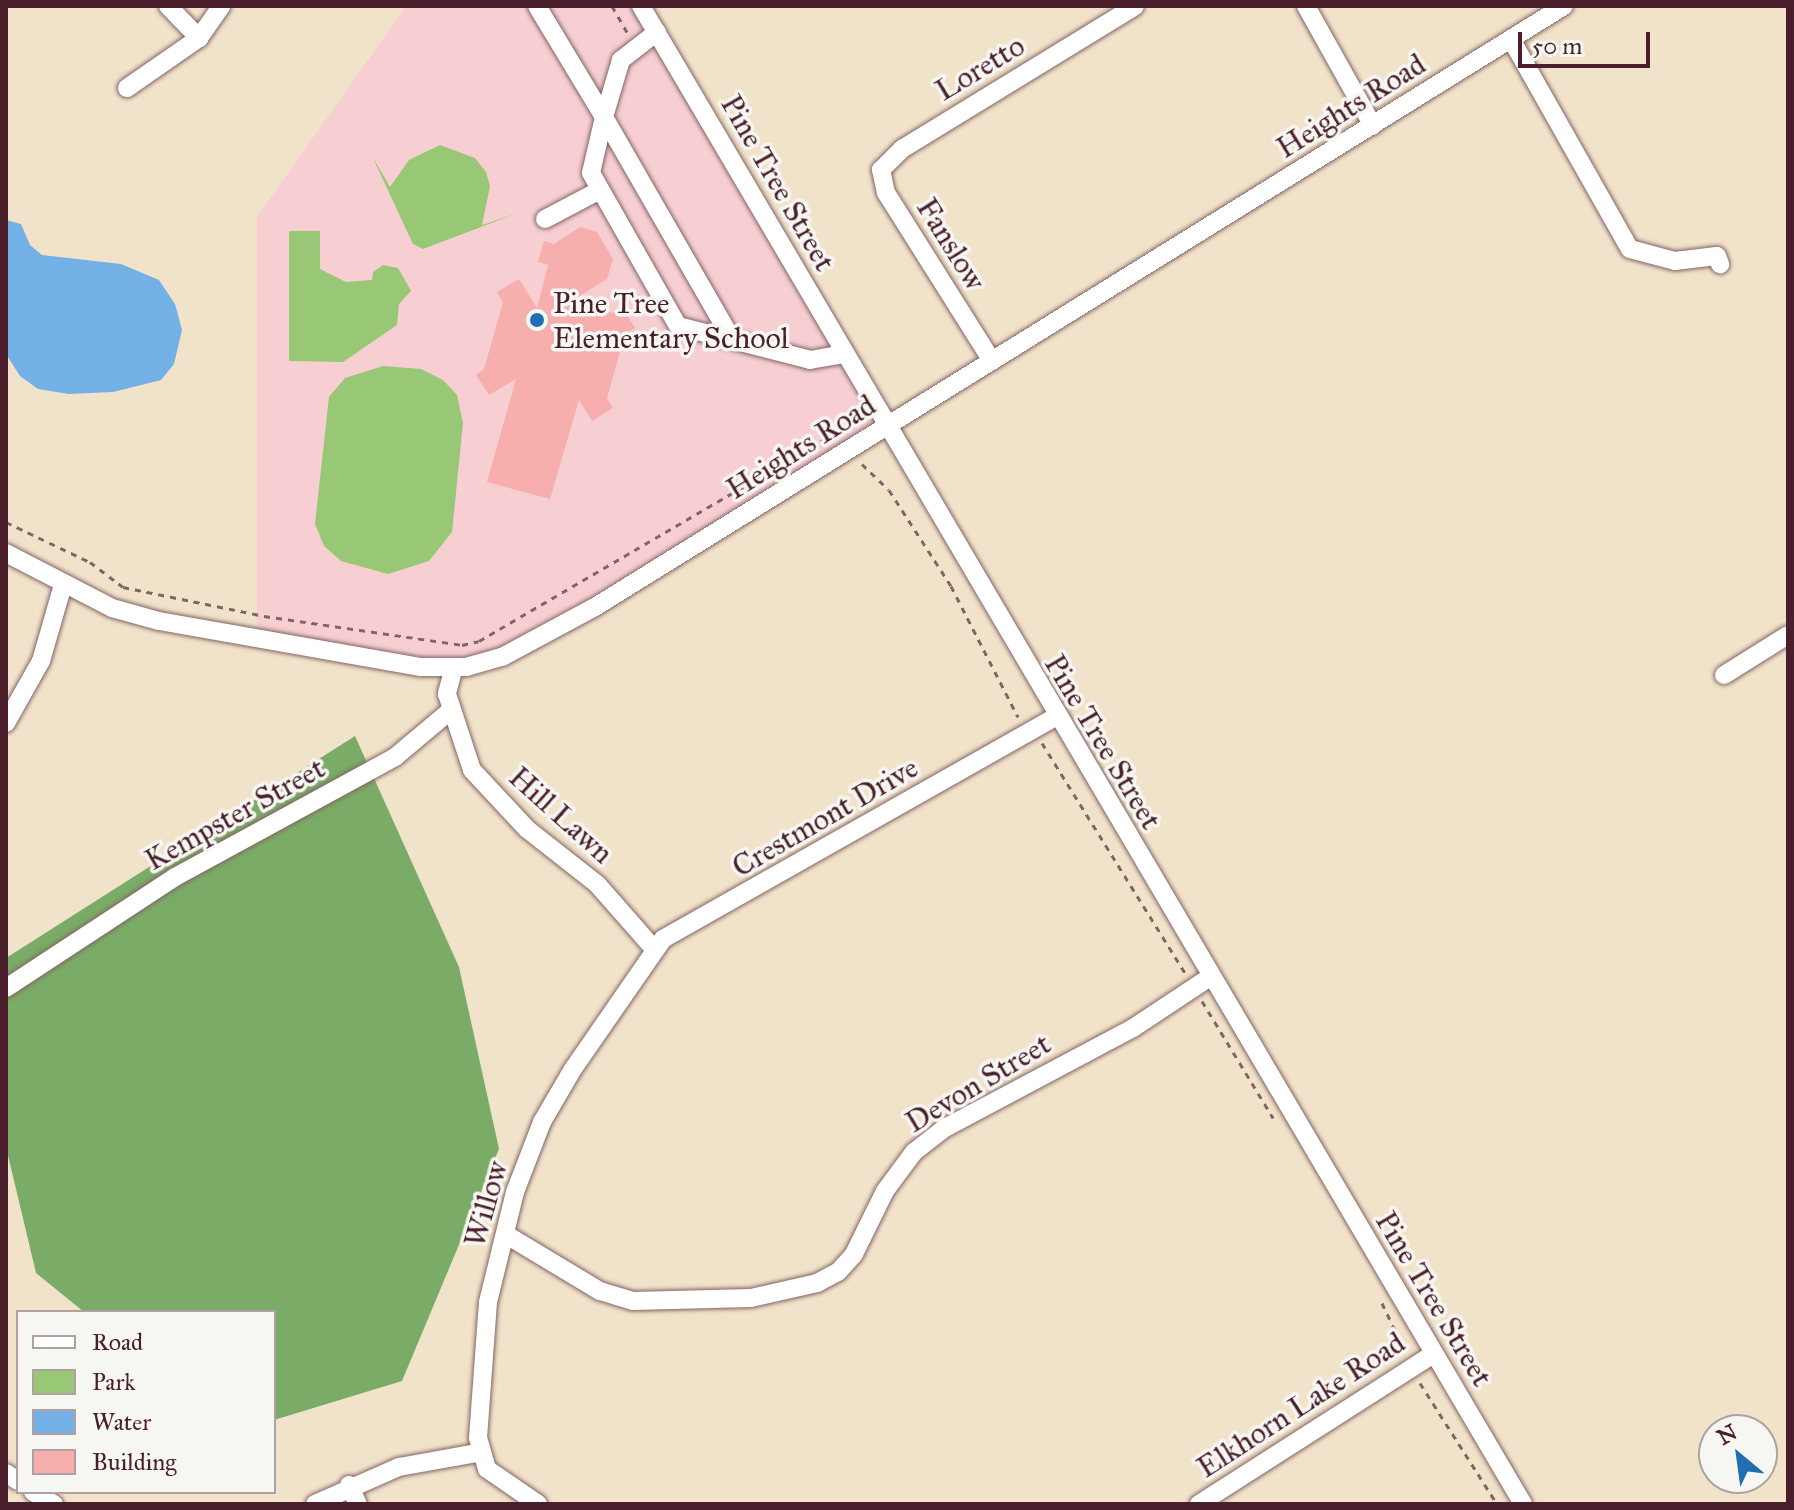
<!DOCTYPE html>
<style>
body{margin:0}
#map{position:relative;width:1794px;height:1510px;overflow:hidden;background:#f1e3ca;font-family:"IM FELL Great Primer",serif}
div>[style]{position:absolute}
.built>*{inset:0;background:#f7cfd2}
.green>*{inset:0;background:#98c776}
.forest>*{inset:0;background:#7aac67}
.water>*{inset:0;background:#73b0e5}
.building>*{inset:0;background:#f6afac}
.path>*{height:3px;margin-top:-1.5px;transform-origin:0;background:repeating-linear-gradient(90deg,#846463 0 6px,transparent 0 12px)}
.roads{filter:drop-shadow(0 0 2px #846463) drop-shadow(0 0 2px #846463)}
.minor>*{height:18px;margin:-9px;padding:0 9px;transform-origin:9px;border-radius:9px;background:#fff}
.dots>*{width:22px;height:22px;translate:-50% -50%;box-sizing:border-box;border:4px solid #f6f6f2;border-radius:50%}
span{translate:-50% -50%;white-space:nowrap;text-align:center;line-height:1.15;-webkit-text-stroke:7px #f6f6f2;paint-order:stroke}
.street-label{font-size:30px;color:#4a1f2b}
.poi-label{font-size:30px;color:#4a1f2b}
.left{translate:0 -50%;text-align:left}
.frame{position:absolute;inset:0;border:8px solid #4a1f2b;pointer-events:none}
.legend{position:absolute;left:16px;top:1310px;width:260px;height:184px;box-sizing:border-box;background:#f6f6f2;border:2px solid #b1a0a2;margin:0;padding:10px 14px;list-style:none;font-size:24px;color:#4a1f2b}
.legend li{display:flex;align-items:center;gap:16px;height:40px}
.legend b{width:40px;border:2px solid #b1a0a2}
.north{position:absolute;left:1698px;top:1414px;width:80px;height:80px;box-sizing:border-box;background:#f6f6f2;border:2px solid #b1a0a2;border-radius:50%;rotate:331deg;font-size:22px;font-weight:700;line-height:32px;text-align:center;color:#4a1f2b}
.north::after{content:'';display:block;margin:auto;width:28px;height:36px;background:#1f6fb2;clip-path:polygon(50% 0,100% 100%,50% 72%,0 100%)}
.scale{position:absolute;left:1518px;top:32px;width:132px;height:36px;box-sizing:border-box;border:4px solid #4a1f2b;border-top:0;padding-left:10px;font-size:24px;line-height:28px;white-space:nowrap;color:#4a1f2b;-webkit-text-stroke:6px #f6f6f2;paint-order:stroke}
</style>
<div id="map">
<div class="built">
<i style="clip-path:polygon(406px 6px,632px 6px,877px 423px,513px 645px,470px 660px,424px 662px,257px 630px,257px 217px)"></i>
</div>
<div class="green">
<i style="clip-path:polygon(440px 145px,475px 158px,486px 172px,490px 186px,482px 225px,515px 214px,423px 249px,413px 244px,372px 156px,390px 187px,409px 160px)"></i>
<i style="clip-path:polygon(289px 231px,320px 231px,320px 269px,346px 282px,372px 280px,373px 272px,383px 265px,398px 268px,411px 291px,399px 304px,397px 325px,343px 362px,289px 361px)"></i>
<i style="clip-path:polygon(383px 366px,421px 369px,443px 380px,457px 395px,463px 423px,452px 532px,429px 561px,388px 574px,341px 561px,324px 546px,315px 524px,329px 397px,345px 378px)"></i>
</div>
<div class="forest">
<i style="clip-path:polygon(355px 736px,459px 967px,499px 1149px,402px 1381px,274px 1420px,274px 1312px,84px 1312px,36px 1273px,6px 1147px,6px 958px)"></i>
</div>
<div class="water">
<i style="clip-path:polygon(6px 220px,21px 224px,30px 245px,42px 255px,121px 264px,159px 280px,175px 304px,182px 330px,174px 364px,161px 380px,113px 392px,69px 394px,38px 389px,20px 376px,6px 354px)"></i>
</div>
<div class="building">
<i style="clip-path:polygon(580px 227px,597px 232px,613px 259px,607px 279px,570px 302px,612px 313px,622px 307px,635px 328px,625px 334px,607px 398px,613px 408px,592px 421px,579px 400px,550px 499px,487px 482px,516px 379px,489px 395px,476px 375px,484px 369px,503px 302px,497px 292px,519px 279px,537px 308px,548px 265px,538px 262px,544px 241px,554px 244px)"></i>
</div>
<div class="path">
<i style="left:612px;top:6px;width:32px;rotate:60deg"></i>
<i style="left:862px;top:464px;width:37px;rotate:44deg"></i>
<i style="left:889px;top:490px;width:114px;rotate:57.1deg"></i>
<i style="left:951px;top:586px;width:147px;rotate:62.9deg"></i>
<i style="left:6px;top:522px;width:93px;rotate:25.5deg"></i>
<i style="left:90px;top:562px;width:41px;rotate:37.1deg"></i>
<i style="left:123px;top:587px;width:144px;rotate:11.6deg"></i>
<i style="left:264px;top:616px;width:200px;rotate:8.3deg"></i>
<i style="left:462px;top:645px;width:17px;rotate:-13deg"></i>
<i style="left:479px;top:641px;width:420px;rotate:-30.3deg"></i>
<i style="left:842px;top:429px;width:4px;rotate:63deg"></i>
<i style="left:1042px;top:743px;width:272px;rotate:58.1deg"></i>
<i style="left:1202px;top:1001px;width:137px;rotate:58.7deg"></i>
<i style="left:1382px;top:1303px;width:53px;rotate:64.4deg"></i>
<i style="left:1420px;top:1383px;width:143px;rotate:57.5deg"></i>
</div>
<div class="roads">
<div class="minor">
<i style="left:168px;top:6px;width:45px;rotate:45.9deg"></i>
<i style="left:537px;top:6px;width:130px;rotate:58.9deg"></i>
<i style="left:604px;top:117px;width:57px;rotate:103.1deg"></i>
<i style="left:591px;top:173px;width:176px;rotate:60.4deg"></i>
<i style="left:678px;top:326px;width:136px;rotate:14.4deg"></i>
<i style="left:810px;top:360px;width:35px;rotate:-10deg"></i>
<i style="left:641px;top:6px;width:1738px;rotate:59.51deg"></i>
<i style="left:1306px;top:6px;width:137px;rotate:60.8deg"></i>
<i style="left:657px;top:32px;width:46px;rotate:142.1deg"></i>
<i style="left:621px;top:60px;width:59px;rotate:106.6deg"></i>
<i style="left:604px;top:117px;width:255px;rotate:60.1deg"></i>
<i style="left:1511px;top:39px;width:241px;rotate:60.5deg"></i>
<i style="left:1630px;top:249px;width:47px;rotate:14.9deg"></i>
<i style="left:1675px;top:261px;width:42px;rotate:-6.8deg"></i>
<i style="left:1717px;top:256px;width:9px;rotate:69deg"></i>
<i style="left:127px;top:88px;width:88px;rotate:-34.8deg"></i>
<i style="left:199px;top:38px;width:39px;rotate:-55deg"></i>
<i style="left:545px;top:219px;width:62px;rotate:-27.8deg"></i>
<i style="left:992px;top:361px;width:199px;rotate:-122.2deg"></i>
<i style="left:886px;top:193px;width:24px;rotate:-102deg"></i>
<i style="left:881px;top:170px;width:30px;rotate:-45deg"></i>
<i style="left:902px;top:149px;width:273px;rotate:-31.5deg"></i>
<i style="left:6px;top:553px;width:119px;rotate:27.4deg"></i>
<i style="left:112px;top:608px;width:49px;rotate:15.5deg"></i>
<i style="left:159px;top:621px;width:266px;rotate:10deg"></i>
<i style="left:421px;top:667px;width:45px"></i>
<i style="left:466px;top:667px;width:37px;rotate:-16deg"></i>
<i style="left:502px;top:657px;width:106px;rotate:-28.3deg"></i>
<i style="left:595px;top:607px;width:1140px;rotate:-31.81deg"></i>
<i style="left:454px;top:667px;width:28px;rotate:105deg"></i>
<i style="left:447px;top:694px;width:80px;rotate:71.8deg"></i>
<i style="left:472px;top:770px;width:81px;rotate:47deg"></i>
<i style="left:527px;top:829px;width:89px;rotate:38.2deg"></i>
<i style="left:597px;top:884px;width:88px;rotate:48.7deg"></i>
<i style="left:1724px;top:675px;width:75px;rotate:-32deg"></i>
<i style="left:6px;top:723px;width:71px;rotate:-60.6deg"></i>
<i style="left:41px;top:661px;width:79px;rotate:-73.9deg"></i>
<i style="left:6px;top:988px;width:202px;rotate:-33.3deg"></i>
<i style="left:175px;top:877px;width:251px;rotate:-28.6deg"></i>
<i style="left:395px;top:757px;width:73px;rotate:-40deg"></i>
<i style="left:505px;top:1234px;width:111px;rotate:31deg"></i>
<i style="left:600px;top:1291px;width:34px;rotate:17deg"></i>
<i style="left:633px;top:1301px;width:118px;rotate:-1.5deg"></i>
<i style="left:751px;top:1298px;width:68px;rotate:-12.8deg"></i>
<i style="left:817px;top:1283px;width:24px;rotate:-28deg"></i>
<i style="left:838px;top:1272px;width:24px;rotate:-48deg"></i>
<i style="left:854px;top:1254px;width:70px;rotate:-63.8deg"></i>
<i style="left:885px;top:1191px;width:49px;rotate:-53.4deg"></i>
<i style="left:914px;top:1152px;width:37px;rotate:-38deg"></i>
<i style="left:943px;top:1129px;width:215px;rotate:-28deg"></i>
<i style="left:1133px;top:1028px;width:92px;rotate:-33.5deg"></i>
<i style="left:6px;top:1473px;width:14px;rotate:34deg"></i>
<i style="left:349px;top:1485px;width:21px;rotate:65deg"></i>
<i style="left:33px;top:1492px;width:24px;rotate:30deg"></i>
<i style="left:315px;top:1504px;width:92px;rotate:-23.8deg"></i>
<i style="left:399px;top:1467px;width:84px;rotate:-10.2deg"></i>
<i style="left:538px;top:1504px;width:62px;rotate:-145.5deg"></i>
<i style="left:487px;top:1469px;width:32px;rotate:-106deg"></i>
<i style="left:478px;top:1438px;width:136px;rotate:-85.8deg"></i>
<i style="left:488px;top:1302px;width:113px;rotate:-76.2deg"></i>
<i style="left:515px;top:1192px;width:75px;rotate:-68.9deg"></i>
<i style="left:542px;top:1122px;width:61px;rotate:-59.7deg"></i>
<i style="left:573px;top:1069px;width:158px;rotate:-55.3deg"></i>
<i style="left:663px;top:939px;width:451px;rotate:-29.5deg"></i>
<i style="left:1199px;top:1504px;width:279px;rotate:-32.6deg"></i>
</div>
</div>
<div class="dots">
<i style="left:537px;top:320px;background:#1f6fb2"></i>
</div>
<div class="street-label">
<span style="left:980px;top:68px;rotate:-31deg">Loretto</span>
<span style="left:1351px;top:106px;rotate:-32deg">Heights Road</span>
<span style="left:778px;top:183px;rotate:60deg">Pine Tree Street</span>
<span style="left:951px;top:244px;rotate:58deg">Fanslow</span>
<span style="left:801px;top:447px;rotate:-32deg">Heights Road</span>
<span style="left:1103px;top:742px;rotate:59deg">Pine Tree Street</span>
<span style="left:235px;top:814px;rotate:-29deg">Kempster Street</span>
<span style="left:561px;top:815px;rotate:42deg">Hill Lawn</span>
<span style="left:825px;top:817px;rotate:-30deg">Crestmont Drive</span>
<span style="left:978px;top:1083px;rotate:-31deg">Devon Street</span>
<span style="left:486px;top:1204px;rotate:-74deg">Willow</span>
<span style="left:1434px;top:1299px;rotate:59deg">Pine Tree Street</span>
<span style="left:1301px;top:1405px;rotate:-33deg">Elkhorn Lake Road</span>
</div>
<div class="poi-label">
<span class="left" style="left:553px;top:320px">Pine Tree<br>Elementary School</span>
</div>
<div class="frame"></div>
<ul class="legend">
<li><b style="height:10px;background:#fff"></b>Road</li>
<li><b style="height:22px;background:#98c776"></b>Park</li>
<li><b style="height:22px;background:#73b0e5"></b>Water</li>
<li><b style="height:22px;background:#f6afac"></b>Building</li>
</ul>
<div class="north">N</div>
<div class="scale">50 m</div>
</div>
